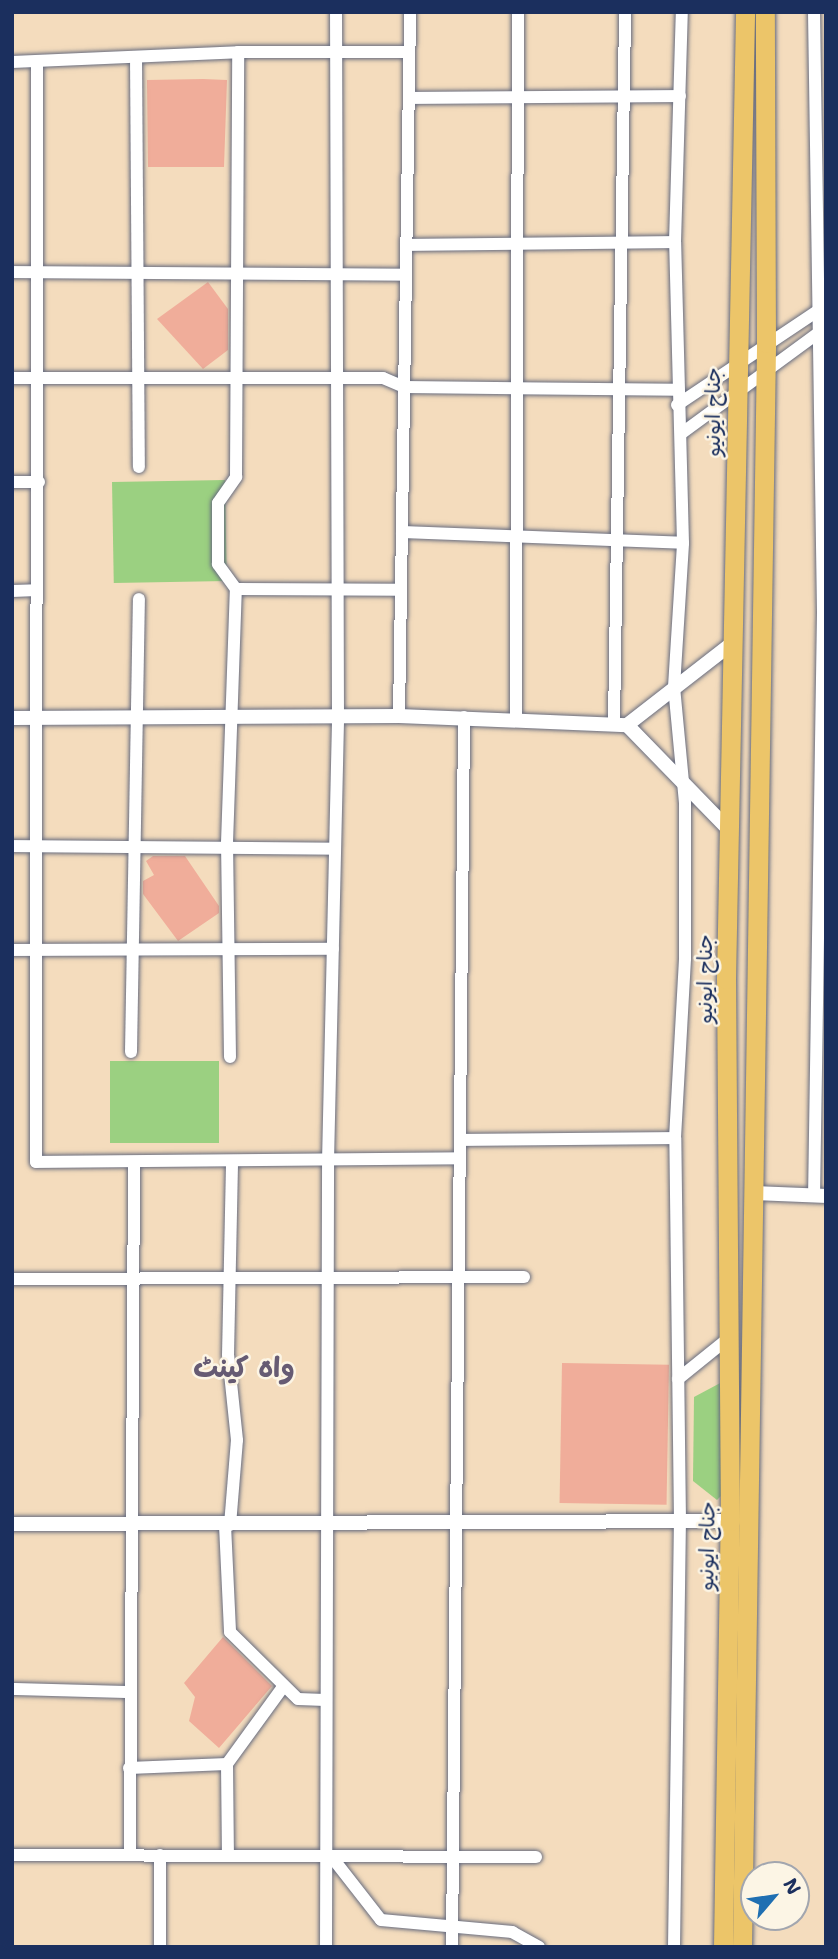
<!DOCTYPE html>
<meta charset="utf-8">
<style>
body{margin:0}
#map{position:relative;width:838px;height:1959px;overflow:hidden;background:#f4dcbd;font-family:"Shantell Sans","Playpen Sans Arabic",sans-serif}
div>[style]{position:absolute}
.green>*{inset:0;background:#9bd081;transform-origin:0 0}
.building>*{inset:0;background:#f0ad9a;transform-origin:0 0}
.roads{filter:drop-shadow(0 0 2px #676c7f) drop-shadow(0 0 2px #676c7f)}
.minor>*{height:12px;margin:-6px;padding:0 6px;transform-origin:6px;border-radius:6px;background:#fff}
.tertiary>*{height:14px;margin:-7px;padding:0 7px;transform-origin:7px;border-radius:7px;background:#fff}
.primary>*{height:19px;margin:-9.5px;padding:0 9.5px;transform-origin:9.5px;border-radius:9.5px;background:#ecc569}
span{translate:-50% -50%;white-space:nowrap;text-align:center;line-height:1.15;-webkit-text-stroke:5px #fcf5e5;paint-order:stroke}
.street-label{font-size:21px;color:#1b2f5e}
.district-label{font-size:28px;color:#665b73;font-weight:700}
.frame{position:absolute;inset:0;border:14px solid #1b2f5e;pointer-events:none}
.north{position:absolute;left:740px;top:1861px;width:70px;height:70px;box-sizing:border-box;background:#fcf5e5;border:2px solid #a2a6af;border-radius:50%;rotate:61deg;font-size:19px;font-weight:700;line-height:28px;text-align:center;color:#1b2f5e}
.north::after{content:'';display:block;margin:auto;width:24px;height:32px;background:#1f6fb2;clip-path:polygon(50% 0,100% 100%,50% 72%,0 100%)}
</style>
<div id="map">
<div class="green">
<i style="left:225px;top:480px;width:101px;height:113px;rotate:89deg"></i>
<i style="left:110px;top:1061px;width:109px;height:82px"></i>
<i style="clip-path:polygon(724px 1381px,722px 1495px,717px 1500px,693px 1481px,694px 1397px)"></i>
</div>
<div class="building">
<i style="clip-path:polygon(203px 79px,227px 80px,224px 167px,148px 167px,147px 80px)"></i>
<i style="clip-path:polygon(208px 282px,228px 309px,228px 350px,203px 369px,157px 319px)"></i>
<i style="clip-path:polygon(153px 856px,185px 856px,219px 906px,219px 913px,178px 941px,143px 894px,143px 881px,154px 875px,146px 861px)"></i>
<i style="left:562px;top:1363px;width:107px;height:140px;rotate:1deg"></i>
<i style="clip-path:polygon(223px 1637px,272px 1686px,219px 1748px,189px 1721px,195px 1697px,184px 1683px)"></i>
</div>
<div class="roads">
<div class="minor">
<i style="left:814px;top:12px;width:601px;rotate:89.14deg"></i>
<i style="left:823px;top:613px;width:583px;rotate:90.88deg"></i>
<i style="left:136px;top:57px;width:410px;rotate:89.6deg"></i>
<i style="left:12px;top:62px;width:226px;rotate:-2.5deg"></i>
<i style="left:238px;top:52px;width:171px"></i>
<i style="left:37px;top:62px;width:1100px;rotate:90.05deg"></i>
<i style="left:36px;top:1162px;width:424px;rotate:-0.5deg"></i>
<i style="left:409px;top:98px;width:271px;rotate:-0.4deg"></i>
<i style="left:406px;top:245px;width:269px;rotate:-0.6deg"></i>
<i style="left:12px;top:272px;width:394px;rotate:0.4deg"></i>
<i style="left:12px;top:378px;width:371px"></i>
<i style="left:383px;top:378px;width:23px;rotate:23deg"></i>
<i style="left:404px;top:387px;width:273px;rotate:0.6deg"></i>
<i style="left:677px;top:405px;width:174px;rotate:-33.8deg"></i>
<i style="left:682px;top:433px;width:177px;rotate:-36.3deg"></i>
<i style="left:12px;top:482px;width:27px"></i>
<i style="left:402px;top:532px;width:281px;rotate:2.2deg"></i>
<i style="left:236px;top:589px;width:165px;rotate:0.3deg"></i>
<i style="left:12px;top:591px;width:25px;rotate:-2deg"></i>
<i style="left:399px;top:716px;width:704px;rotate:-89.1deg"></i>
<i style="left:516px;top:718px;width:706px;rotate:-89.84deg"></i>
<i style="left:614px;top:724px;width:712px;rotate:-89.11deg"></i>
<i style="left:12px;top:846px;width:323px;rotate:0.5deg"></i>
<i style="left:12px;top:950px;width:321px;rotate:-0.2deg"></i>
<i style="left:131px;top:1052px;width:453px;rotate:-89deg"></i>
<i style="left:230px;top:1057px;width:214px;rotate:-90.8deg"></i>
<i style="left:227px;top:843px;width:254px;rotate:-88deg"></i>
<i style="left:236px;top:589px;width:31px;rotate:-126deg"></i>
<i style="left:218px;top:564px;width:61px;rotate:-90deg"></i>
<i style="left:218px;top:503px;width:32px;rotate:-55deg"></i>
<i style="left:236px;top:477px;width:425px;rotate:-89.7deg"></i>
<i style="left:460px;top:1140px;width:215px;rotate:-0.5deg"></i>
<i style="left:12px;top:1279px;width:512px;rotate:-0.22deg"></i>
<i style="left:678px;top:1379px;width:67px;rotate:-38.9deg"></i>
<i style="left:225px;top:1525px;width:107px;rotate:87.3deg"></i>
<i style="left:230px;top:1632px;width:95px;rotate:44.6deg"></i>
<i style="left:298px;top:1699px;width:27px;rotate:2deg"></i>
<i style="left:230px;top:1525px;width:85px;rotate:-85.3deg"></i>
<i style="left:237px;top:1440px;width:85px;rotate:-96deg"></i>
<i style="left:228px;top:1355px;width:194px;rotate:-88.8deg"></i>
<i style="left:12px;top:1689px;width:117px;rotate:1.5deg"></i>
<i style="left:227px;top:1764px;width:95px;rotate:-54deg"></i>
<i style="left:129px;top:1768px;width:98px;rotate:-2.3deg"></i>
<i style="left:227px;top:1764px;width:92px;rotate:89.4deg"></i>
<i style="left:12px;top:1855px;width:524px;rotate:0.22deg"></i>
<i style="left:130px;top:1855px;width:692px;rotate:-89.67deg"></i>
<i style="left:331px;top:1856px;width:81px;rotate:52deg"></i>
<i style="left:381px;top:1920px;width:132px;rotate:5.2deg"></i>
<i style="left:512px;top:1932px;width:31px;rotate:29deg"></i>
<i style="left:160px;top:1947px;width:92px;rotate:-90deg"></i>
<i style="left:326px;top:1947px;width:785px;rotate:-89.85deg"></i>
<i style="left:328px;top:1162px;width:443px;rotate:-88.7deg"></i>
<i style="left:338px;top:719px;width:707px;rotate:-90.16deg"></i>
<i style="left:452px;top:1947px;width:1230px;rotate:-89.44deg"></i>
<i style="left:674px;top:1947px;width:425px;rotate:-89.2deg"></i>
<i style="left:680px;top:1522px;width:384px;rotate:-90.7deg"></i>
<i style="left:675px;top:1138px;width:180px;rotate:-86.8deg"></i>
<i style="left:685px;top:958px;width:155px;rotate:-90deg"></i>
<i style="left:685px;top:803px;width:117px;rotate:-95.4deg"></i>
<i style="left:674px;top:687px;width:144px;rotate:-86.4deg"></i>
<i style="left:683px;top:543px;width:301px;rotate:-91.5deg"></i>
<i style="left:675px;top:242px;width:230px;rotate:-88.3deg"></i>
</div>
<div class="tertiary">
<i style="left:12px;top:718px;width:387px;rotate:-0.3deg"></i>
<i style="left:399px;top:716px;width:228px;rotate:2.3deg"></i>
<i style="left:627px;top:725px;width:132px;rotate:-37.9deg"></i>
<i style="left:627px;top:725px;width:148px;rotate:45.8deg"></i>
<i style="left:755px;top:1193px;width:71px;rotate:2.4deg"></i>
<i style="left:12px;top:1524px;width:718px;rotate:-0.24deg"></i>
</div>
<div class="primary">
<i style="left:723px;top:1947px;width:426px;rotate:-89.1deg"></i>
<i style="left:730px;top:1521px;width:542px;rotate:-90.42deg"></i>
<i style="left:726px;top:979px;width:967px;rotate:-88.87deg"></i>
<i style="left:742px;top:1947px;width:1604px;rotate:-89.14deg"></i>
<i style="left:766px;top:343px;width:331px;rotate:-90.2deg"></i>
</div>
</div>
<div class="street-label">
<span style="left:713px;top:412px;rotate:-90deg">جناح ایونیو</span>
<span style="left:705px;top:979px;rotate:-90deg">جناح ایونیو</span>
<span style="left:707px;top:1546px;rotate:-89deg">جناح ایونیو</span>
</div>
<div class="district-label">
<span style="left:244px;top:1367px">واہ کینٹ</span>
</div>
<div class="frame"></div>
<div class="north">N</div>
</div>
